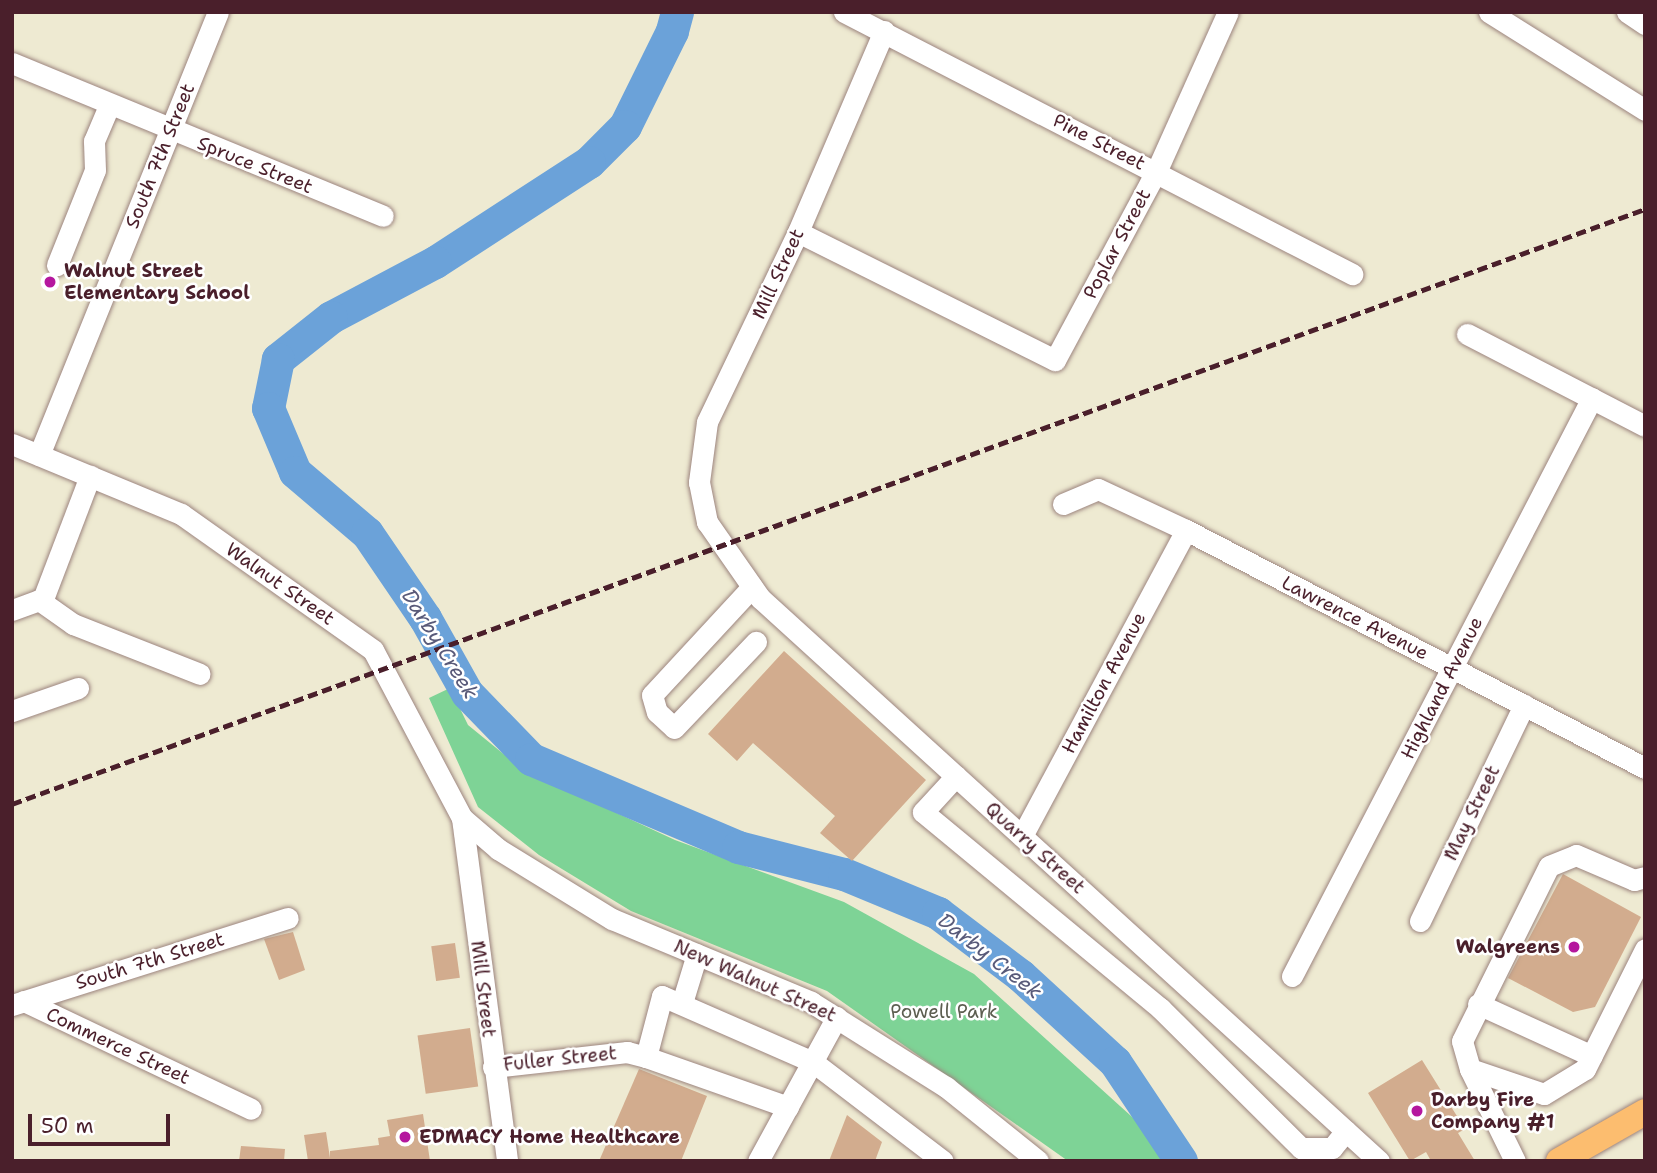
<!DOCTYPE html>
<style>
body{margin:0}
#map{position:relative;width:1657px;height:1173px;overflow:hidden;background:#eeead2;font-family:"Shantell Sans",sans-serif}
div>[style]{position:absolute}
.green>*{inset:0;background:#7ed396}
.river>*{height:33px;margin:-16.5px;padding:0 16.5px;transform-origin:16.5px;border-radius:16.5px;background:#6ba2d9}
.building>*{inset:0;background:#d2ac8e;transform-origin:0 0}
.roads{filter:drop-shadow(0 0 2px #9c847e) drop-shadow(0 0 2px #9c847e)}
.minor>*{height:21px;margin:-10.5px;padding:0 10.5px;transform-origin:10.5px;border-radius:10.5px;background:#fff}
.major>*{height:26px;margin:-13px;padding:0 13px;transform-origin:13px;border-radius:13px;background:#fcbd6f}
.rail>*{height:5px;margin-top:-2.5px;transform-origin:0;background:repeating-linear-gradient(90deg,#4a1f2b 0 10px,transparent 0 15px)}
.dots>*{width:19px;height:19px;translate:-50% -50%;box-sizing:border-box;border:4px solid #fff;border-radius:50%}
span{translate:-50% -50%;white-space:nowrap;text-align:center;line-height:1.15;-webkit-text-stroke:5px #fff;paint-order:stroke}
.street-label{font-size:19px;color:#4a1f2b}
.poi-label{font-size:19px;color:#4a1f2b;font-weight:700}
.left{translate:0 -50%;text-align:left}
.right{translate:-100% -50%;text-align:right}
.park-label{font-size:19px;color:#5c5e50}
.water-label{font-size:21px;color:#595a79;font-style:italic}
.frame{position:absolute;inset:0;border:14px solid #4a1f2b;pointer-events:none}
.scale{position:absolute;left:28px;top:1114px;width:142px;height:32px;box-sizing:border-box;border:4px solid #4a1f2b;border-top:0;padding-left:9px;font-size:21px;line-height:24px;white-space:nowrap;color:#4a1f2b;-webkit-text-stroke:5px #fff;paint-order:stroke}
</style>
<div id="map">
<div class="green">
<i style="clip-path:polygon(450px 688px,468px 725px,522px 769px,675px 840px,844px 902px,974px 974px,1141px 1125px,1163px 1161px,1068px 1161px,827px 991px,631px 911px,539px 855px,478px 807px,429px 698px)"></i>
</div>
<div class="river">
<i style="left:677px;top:12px;width:20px;rotate:105deg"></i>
<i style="left:672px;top:31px;width:106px;rotate:116.3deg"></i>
<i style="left:625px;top:126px;width:51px;rotate:135deg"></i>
<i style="left:589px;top:162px;width:184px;rotate:147deg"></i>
<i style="left:435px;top:262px;width:118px;rotate:152.1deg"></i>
<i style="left:331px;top:317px;width:68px;rotate:141.6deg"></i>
<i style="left:278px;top:359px;width:50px;rotate:101.5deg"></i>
<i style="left:268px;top:408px;width:69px;rotate:67.1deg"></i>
<i style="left:295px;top:472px;width:94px;rotate:40.3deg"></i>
<i style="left:367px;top:533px;width:103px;rotate:55.7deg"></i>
<i style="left:425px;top:618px;width:86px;rotate:60.8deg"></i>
<i style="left:467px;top:693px;width:92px;rotate:45.9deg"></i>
<i style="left:531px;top:759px;width:225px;rotate:23deg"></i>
<i style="left:738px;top:847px;width:109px;rotate:14.3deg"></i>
<i style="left:844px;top:874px;width:102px;rotate:22.5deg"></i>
<i style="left:938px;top:913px;width:103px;rotate:37.1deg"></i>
<i style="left:1020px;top:975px;width:129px;rotate:42.5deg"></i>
<i style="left:1115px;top:1062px;width:119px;rotate:56.3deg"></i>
</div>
<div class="building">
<i style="clip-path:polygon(784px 651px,926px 780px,852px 861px,820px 833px,835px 816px,753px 743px,737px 761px,708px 734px)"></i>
<i style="clip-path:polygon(1563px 874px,1641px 917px,1595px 1007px,1573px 1012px,1508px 978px)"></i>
<i style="clip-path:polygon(293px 932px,305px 970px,279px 980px,264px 939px)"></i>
<i style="left:455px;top:943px;width:35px;height:24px;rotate:82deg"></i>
<i style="left:470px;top:1028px;width:59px;height:53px;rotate:82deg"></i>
<i style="clip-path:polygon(1422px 1060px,1465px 1129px,1458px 1133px,1475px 1161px,1431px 1161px,1426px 1152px,1410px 1161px,1368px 1093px)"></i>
<i style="clip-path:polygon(639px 1069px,707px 1096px,681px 1161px,599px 1161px)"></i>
<i style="clip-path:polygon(423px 1114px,430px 1161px,308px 1161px,304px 1135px,326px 1132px,330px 1158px,330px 1151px,379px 1145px,378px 1138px,390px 1136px,387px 1120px)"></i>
<i style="clip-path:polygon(847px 1115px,882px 1142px,875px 1161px,829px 1161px)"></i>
<i style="clip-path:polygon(241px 1146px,285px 1149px,284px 1161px,239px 1161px)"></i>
</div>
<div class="roads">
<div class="minor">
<i style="left:844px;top:12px;width:572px;rotate:27.28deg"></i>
<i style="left:1489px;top:12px;width:184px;rotate:32.1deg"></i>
<i style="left:1627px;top:12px;width:22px;rotate:34deg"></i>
<i style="left:884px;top:31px;width:219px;rotate:113.2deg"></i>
<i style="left:798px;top:232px;width:211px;rotate:115.6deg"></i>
<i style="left:707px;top:422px;width:61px;rotate:97.6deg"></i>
<i style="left:699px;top:482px;width:41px;rotate:78.7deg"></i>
<i style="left:707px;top:522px;width:93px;rotate:55.1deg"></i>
<i style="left:760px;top:598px;width:837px;rotate:42.29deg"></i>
<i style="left:12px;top:63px;width:401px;rotate:22.4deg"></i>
<i style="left:798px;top:232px;width:287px;rotate:26.5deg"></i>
<i style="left:1055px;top:360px;width:213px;rotate:-61.8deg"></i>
<i style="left:1156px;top:172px;width:175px;rotate:-65.8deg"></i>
<i style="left:57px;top:265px;width:102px;rotate:-68.2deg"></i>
<i style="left:95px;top:170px;width:29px;rotate:-92deg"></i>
<i style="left:94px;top:141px;width:39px;rotate:-67deg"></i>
<i style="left:1467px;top:334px;width:200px;rotate:27.3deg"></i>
<i style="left:12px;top:444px;width:183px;rotate:22.5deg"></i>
<i style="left:181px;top:514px;width:235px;rotate:35.3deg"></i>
<i style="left:373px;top:650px;width:190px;rotate:62.1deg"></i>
<i style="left:462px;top:818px;width:48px;rotate:40.7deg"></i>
<i style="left:498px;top:849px;width:134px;rotate:31.6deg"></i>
<i style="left:612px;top:919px;width:216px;rotate:22.6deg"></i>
<i style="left:811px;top:1002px;width:160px;rotate:32.2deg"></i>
<i style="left:946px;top:1087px;width:118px;rotate:38.8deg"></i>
<i style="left:39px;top:455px;width:478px;rotate:-68deg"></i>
<i style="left:1063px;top:504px;width:38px;rotate:-23deg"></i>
<i style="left:1098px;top:489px;width:97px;rotate:25deg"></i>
<i style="left:1186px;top:530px;width:517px;rotate:27.41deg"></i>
<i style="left:752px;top:587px;width:147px;rotate:132.8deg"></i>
<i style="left:652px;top:695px;width:18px;rotate:74deg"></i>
<i style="left:657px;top:712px;width:23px;rotate:43deg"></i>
<i style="left:674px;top:728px;width:119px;rotate:-46.4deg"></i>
<i style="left:39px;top:600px;width:42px;rotate:35.2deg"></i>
<i style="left:73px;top:624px;width:136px;rotate:21.5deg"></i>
<i style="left:12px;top:610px;width:33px;rotate:-20deg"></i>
<i style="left:43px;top:599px;width:132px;rotate:-69.1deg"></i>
<i style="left:12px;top:711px;width:70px;rotate:-19.2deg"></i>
<i style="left:956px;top:776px;width:49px;rotate:132.5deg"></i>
<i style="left:923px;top:812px;width:308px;rotate:39.6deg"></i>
<i style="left:1160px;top:1008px;width:199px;rotate:44.8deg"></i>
<i style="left:1301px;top:1148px;width:31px"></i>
<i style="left:1332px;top:1148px;width:22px;rotate:-51deg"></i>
<i style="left:462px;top:818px;width:346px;rotate:82.5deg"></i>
<i style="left:1022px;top:836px;width:347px;rotate:-61.8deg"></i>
<i style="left:1420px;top:921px;width:240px;rotate:-64.3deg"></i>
<i style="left:1292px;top:976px;width:651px;rotate:-62.57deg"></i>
<i style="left:24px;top:1001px;width:251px;rotate:25.4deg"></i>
<i style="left:682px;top:1003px;width:51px;rotate:-73deg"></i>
<i style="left:1478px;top:1004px;width:125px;rotate:24.5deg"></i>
<i style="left:12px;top:1005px;width:289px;rotate:-17.5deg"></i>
<i style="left:493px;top:1067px;width:135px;rotate:-6.4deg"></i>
<i style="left:627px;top:1052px;width:20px;rotate:15deg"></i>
<i style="left:1470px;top:1069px;width:29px;rotate:-106deg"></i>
<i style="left:1462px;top:1041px;width:195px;rotate:-63.6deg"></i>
<i style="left:1549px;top:866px;width:29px;rotate:-22deg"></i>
<i style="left:1576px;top:855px;width:63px;rotate:23.3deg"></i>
<i style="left:1634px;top:880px;width:11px;rotate:-15deg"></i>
<i style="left:788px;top:1107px;width:151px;rotate:-160.6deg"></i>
<i style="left:646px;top:1057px;width:63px;rotate:-75.3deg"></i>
<i style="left:662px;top:996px;width:165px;rotate:23.6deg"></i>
<i style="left:813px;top:1062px;width:163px;rotate:37.3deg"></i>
<i style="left:758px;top:1161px;width:164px;rotate:-61.3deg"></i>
<i style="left:1515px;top:1161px;width:102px;rotate:-116.1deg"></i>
<i style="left:1470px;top:1069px;width:78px;rotate:18.7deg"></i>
<i style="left:1544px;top:1094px;width:48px;rotate:-31.4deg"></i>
<i style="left:1585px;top:1069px;width:134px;rotate:-63.4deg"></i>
</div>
<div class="major">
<i style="left:1559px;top:1161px;width:99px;rotate:-29.7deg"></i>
</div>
</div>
<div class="rail">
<i style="left:12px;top:804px;width:1738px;rotate:-20.02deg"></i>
</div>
<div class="dots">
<i style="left:50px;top:282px;background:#b5179e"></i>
<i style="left:1574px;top:947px;background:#b5179e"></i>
<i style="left:1417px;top:1111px;background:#b5179e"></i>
<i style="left:405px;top:1137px;background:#b5179e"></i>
</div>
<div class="street-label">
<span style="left:1099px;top:142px;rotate:27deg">Pine Street</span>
<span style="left:160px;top:156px;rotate:-68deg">South 7th Street</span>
<span style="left:255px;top:165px;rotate:22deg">Spruce Street</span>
<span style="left:1117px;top:244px;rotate:-62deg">Poplar Street</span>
<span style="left:778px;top:274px;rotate:-65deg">Mill Street</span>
<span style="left:280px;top:584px;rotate:35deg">Walnut Street</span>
<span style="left:1355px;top:618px;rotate:27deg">Lawrence Avenue</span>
<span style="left:1104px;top:683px;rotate:-62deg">Hamilton Avenue</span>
<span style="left:1442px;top:688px;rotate:-63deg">Highland Avenue</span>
<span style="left:1472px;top:813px;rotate:-64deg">May Street</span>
<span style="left:1035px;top:848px;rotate:42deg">Quarry Street</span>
<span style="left:150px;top:961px;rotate:-17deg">South 7th Street</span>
<span style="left:755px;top:981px;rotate:24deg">New Walnut Street</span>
<span style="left:483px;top:989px;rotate:83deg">Mill Street</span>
<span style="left:118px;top:1046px;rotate:25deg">Commerce Street</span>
<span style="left:560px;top:1059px;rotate:-6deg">Fuller Street</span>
</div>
<div class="poi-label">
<span class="left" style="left:64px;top:282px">Walnut Street<br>Elementary School</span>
<span class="right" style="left:1560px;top:947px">Walgreens</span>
<span class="left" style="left:1431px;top:1111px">Darby Fire<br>Company #1</span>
<span class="left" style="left:419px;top:1137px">EDMACY Home Healthcare</span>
</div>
<div class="park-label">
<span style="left:944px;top:1012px">Powell Park</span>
</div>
<div class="water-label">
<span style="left:440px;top:644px;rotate:58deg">Darby Creek</span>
<span style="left:990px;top:956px;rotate:38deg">Darby Creek</span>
</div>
<div class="frame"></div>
<div class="scale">50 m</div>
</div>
